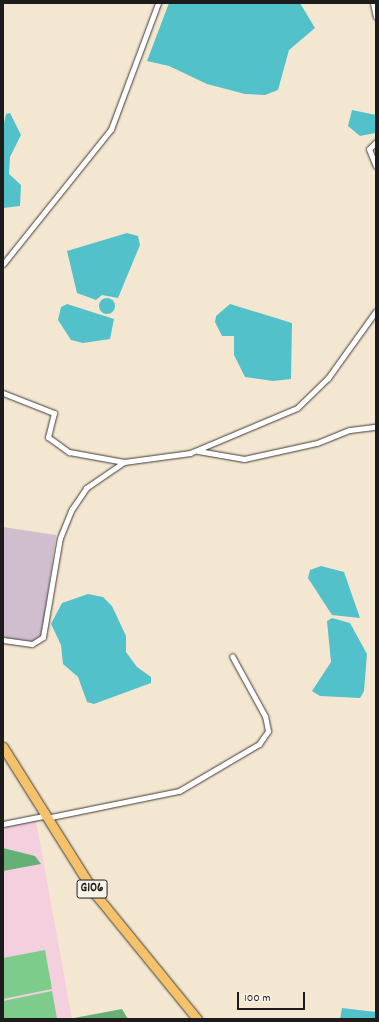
<!DOCTYPE html>
<style>
body{margin:0}
#map{position:relative;width:379px;height:1022px;overflow:hidden;background:#f4e7d1;font-family:Dekko,sans-serif}
div>[style]{position:absolute}
.built>*{inset:0;background:#f4cfde}
.industrial>*{inset:0;background:#d0bdce}
.green>*{inset:0;background:#7dcc8c}
.forest>*{inset:0;background:#66b078}
.water>*{inset:0;background:#53c1c9}
.round{border-radius:50%}
.roads{filter:drop-shadow(0 0 1px #3c3a37) drop-shadow(0 0 1px #3c3a37)}
.minor>*{height:5px;margin:-2.5px;padding:0 2.5px;transform-origin:2.5px;border-radius:2.5px;background:#fff}
.trunk>*{height:9px;margin:-4.5px;padding:0 4.5px;transform-origin:4.5px;border-radius:4.5px;background:#f5c16b}
span{translate:-50% -50%;white-space:nowrap;text-align:center;line-height:1.15;-webkit-text-stroke:4px #f7f3e8;paint-order:stroke}
.shield-label span{padding:1px 3px;background:#f7f3e8;border:1px solid;border-radius:3px;-webkit-text-stroke-width:0}
.shield-label{font-size:13px;color:#1c1c1c;font-weight:700}
.frame{position:absolute;inset:0;border:4px solid #1c1c1c;pointer-events:none}
.scale{position:absolute;left:237px;top:992px;width:68px;height:18px;box-sizing:border-box;border:2px solid #1c1c1c;border-top:0;padding-left:5px;font-size:12px;line-height:14px;white-space:nowrap;color:#1c1c1c;-webkit-text-stroke:3px #f7f3e8;paint-order:stroke}
</style>
<div id="map">
<div class="built">
<i style="clip-path:polygon(36px 821px,72px 1019px,3px 1019px,3px 827px)"></i>
</div>
<div class="industrial">
<i style="clip-path:polygon(3px 527px,56px 535px,42px 636px,34px 642px,3px 637px)"></i>
</div>
<div class="green">
<i style="clip-path:polygon(45px 950px,52px 989px,3px 999px,3px 958px)"></i>
<i style="clip-path:polygon(52px 991px,57px 1019px,3px 1019px,3px 1001px)"></i>
</div>
<div class="forest">
<i style="clip-path:polygon(3px 848px,35px 856px,41px 864px,3px 871px)"></i>
<i style="clip-path:polygon(122px 1009px,128px 1019px,74px 1018px)"></i>
</div>
<div class="water">
<i style="clip-path:polygon(169px 3px,300px 3px,315px 28px,289px 50px,278px 90px,265px 95px,245px 94px,207px 84px,169px 66px,147px 61px)"></i>
<i style="clip-path:polygon(352px 110px,376px 115px,375px 133px,360px 136px,348px 126px)"></i>
<i style="clip-path:polygon(10px 113px,21px 135px,10px 157px,9px 174px,21px 185px,20px 206px,3px 208px,3px 128px,6px 114px)"></i>
<i style="clip-path:polygon(127px 233px,138px 236px,140px 245px,118px 298px,102px 295px,96px 300px,77px 293px,67px 251px)"></i>
<i class="round" style="left:99px;top:298px;width:16px;height:16px"></i>
<i style="clip-path:polygon(67px 304px,114px 319px,110px 339px,83px 343px,71px 340px,58px 320px,61px 307px)"></i>
<i style="clip-path:polygon(230px 304px,292px 323px,291px 379px,273px 381px,245px 377px,234px 355px,234px 336px,222px 336px,215px 322px,216px 316px)"></i>
<i style="clip-path:polygon(321px 566px,344px 572px,360px 618px,332px 615px,308px 578px,310px 570px)"></i>
<i style="clip-path:polygon(88px 594px,103px 597px,112px 606px,126px 636px,126px 652px,137px 667px,151px 677px,151px 683px,94px 704px,87px 702px,78px 677px,63px 664px,61px 645px,51px 624px,62px 603px)"></i>
<i style="clip-path:polygon(332px 618px,350px 623px,367px 654px,364px 691px,360px 698px,320px 696px,312px 691px,331px 662px,327px 621px)"></i>
<i style="clip-path:polygon(342px 1008px,376px 1012px,376px 1019px,340px 1019px)"></i>
</div>
<div class="roads">
<div class="minor">
<i style="left:373px;top:3px;width:14px;rotate:78deg"></i>
<i style="left:376px;top:142px;width:10px;rotate:135deg"></i>
<i style="left:369px;top:149px;width:18px;rotate:68deg"></i>
<i style="left:3px;top:264px;width:173px;rotate:-51.3deg"></i>
<i style="left:111px;top:129px;width:134px;rotate:-69.5deg"></i>
<i style="left:3px;top:393px;width:55px;rotate:21.4deg"></i>
<i style="left:54px;top:413px;width:25px;rotate:104deg"></i>
<i style="left:48px;top:437px;width:26px;rotate:36deg"></i>
<i style="left:69px;top:452px;width:56px;rotate:10.3deg"></i>
<i style="left:198px;top:451px;width:47px;rotate:9.9deg"></i>
<i style="left:244px;top:459px;width:75px;rotate:-12.4deg"></i>
<i style="left:317px;top:443px;width:35px;rotate:-22deg"></i>
<i style="left:350px;top:430px;width:26px;rotate:-7deg"></i>
<i style="left:3px;top:640px;width:29px;rotate:8deg"></i>
<i style="left:32px;top:644px;width:13px;rotate:-32deg"></i>
<i style="left:43px;top:637px;width:100px;rotate:-80.3deg"></i>
<i style="left:60px;top:538px;width:31px;rotate:-68deg"></i>
<i style="left:72px;top:509px;width:25px;rotate:-56deg"></i>
<i style="left:86px;top:488px;width:46px;rotate:-34.4deg"></i>
<i style="left:124px;top:462px;width:67px;rotate:-7.8deg"></i>
<i style="left:190px;top:453px;width:116px;rotate:-22.8deg"></i>
<i style="left:297px;top:408px;width:43px;rotate:-44.1deg"></i>
<i style="left:328px;top:378px;width:82px;rotate:-54.4deg"></i>
<i style="left:46px;top:818px;width:136px;rotate:-11.5deg"></i>
<i style="left:179px;top:791px;width:93px;rotate:-30.4deg"></i>
<i style="left:259px;top:744px;width:16px;rotate:-55deg"></i>
<i style="left:268px;top:731px;width:15px;rotate:-101deg"></i>
<i style="left:265px;top:716px;width:68px;rotate:-118.8deg"></i>
<i style="left:3px;top:824px;width:41px;rotate:-11.3deg"></i>
</div>
<div class="trunk">
<i style="left:3px;top:747px;width:175px;rotate:57.9deg"></i>
<i style="left:96px;top:895px;width:160px;rotate:50.8deg"></i>
</div>
</div>
<div class="shield-label">
<span style="left:92px;top:889px">G106</span>
</div>
<div class="frame"></div>
<div class="scale">100 m</div>
</div>
